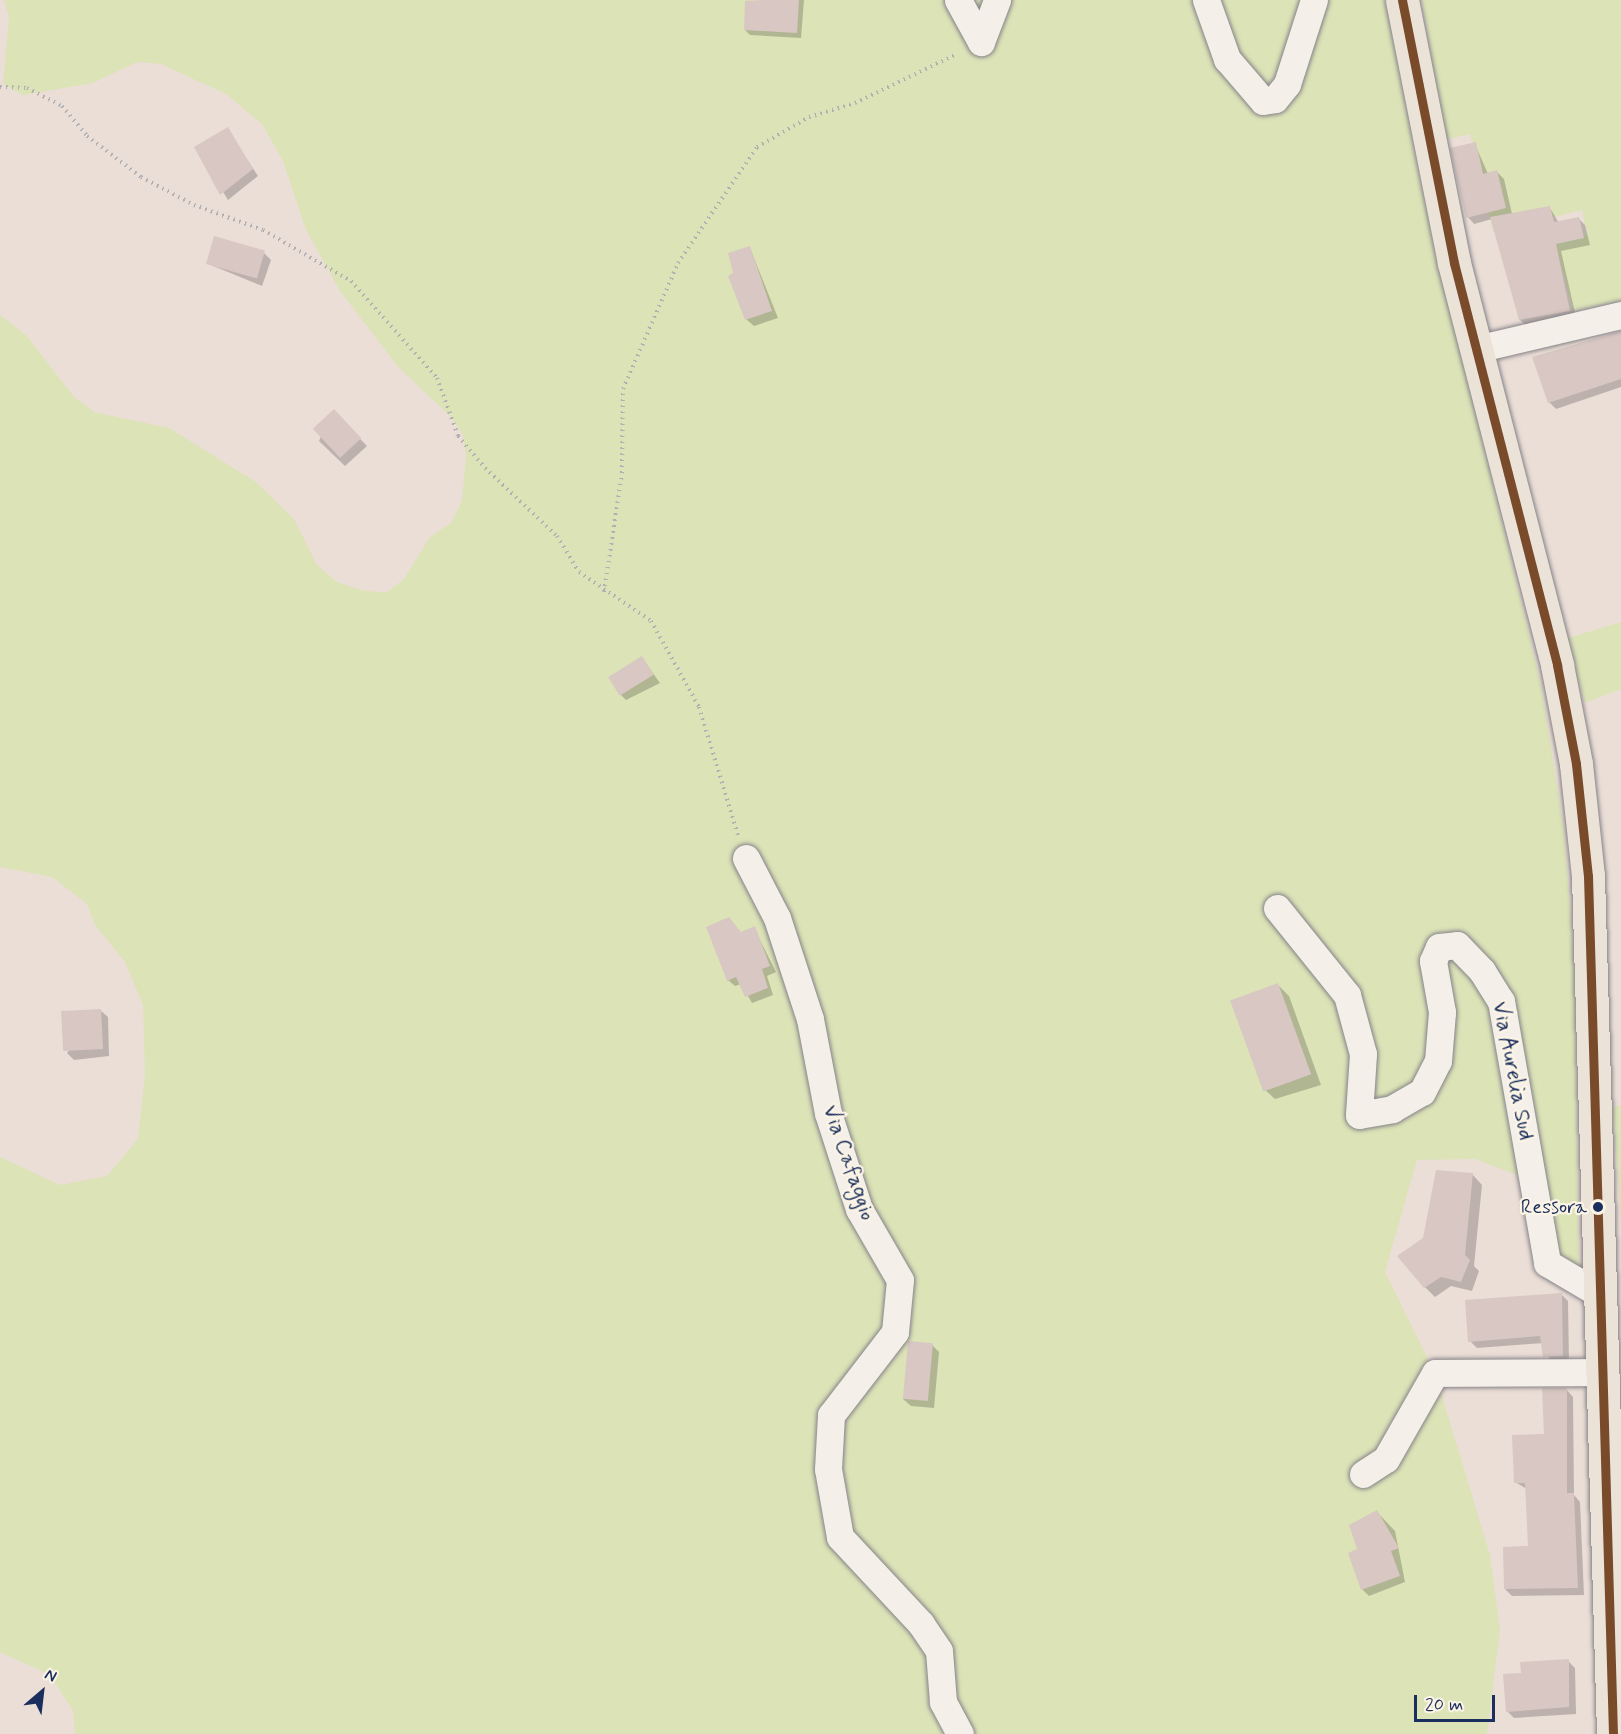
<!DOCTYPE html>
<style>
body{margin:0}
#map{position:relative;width:1621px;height:1734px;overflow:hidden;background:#ebded7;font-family:Mynerve,sans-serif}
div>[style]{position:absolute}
.green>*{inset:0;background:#dce3b7}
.shadow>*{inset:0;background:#0003}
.building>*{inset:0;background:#d8c7c2;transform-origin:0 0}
.path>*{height:4px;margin-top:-2px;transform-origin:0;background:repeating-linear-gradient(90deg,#b0b0b2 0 1.5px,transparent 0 6px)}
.roads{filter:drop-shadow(0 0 2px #858388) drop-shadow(0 0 2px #858388)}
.minor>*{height:27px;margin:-13.5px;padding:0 13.5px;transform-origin:13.5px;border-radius:13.5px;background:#f4efe9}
.major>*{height:33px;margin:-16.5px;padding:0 16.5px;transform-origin:16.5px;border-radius:16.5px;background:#ebe3d7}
.bus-1>*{height:9px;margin:-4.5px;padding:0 4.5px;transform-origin:4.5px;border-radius:4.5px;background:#7a4b2a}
.dots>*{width:16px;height:16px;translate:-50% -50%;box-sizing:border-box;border:3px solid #fcf5e5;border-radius:50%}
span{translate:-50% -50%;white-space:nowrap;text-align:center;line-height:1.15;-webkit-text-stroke:4.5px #fcf5e5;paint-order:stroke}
.bus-label{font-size:20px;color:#1b2f5e}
.right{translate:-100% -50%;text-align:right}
.street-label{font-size:22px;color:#1b2f5e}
.north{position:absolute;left:12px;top:1662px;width:60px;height:60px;-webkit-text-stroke:4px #fcf5e5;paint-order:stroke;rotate:28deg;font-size:16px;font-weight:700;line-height:24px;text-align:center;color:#1b2f5e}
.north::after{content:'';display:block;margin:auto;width:21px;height:27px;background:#1b2f5e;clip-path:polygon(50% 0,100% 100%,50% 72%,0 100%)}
.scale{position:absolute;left:1414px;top:1695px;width:81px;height:27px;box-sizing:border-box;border:3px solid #1b2f5e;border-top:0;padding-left:8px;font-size:18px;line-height:21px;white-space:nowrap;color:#1b2f5e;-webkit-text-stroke:4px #fcf5e5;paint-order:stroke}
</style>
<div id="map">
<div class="green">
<i style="clip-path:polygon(4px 0,1386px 0,1420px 181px,1541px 685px,1564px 830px,1575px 972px,1579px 1275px,1553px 1254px,1533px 1181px,1475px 1159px,1417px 1160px,1385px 1272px,1435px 1373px,1490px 1555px,1500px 1630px,1487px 1734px,75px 1734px,73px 1711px,50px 1675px,0 1652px,0 1157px,60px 1185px,107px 1176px,138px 1139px,145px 1073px,143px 1005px,125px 962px,95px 925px,87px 904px,52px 877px,0 867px,0 315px,27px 336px,74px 397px,94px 412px,169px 428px,256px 482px,294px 519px,317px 565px,337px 582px,361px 590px,386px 593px,404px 579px,430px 537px,451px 523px,462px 501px,466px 457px,463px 435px,450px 416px,398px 367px,340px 291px,306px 230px,283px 161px,262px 124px,226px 94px,161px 64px,137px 62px,93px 83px,23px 95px,3px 84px,9px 17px)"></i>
<i style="clip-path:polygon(1422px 0,1621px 0,1621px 301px,1573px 311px,1556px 244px,1587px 234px,1582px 210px,1493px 232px,1470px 134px,1444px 140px)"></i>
<i style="clip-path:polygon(1621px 622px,1621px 689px,1585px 703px,1565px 639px)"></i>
<i style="clip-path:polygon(1621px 1105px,1621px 1226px,1613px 1107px)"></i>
</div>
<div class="shadow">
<i style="clip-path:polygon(764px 0,804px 0,801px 38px,750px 35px,745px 30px)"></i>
<i style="clip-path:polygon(227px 129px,258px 176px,228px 200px,196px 147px)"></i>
<i style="clip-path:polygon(1475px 144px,1488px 174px,1497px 172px,1504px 179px,1512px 214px,1550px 208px,1559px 223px,1578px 218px,1585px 225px,1590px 245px,1561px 251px,1576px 317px,1527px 326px,1520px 320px,1492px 219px,1474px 224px,1468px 217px)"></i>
<i style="clip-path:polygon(750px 248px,778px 318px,754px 326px,746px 319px)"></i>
<i style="clip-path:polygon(264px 253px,271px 260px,262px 286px,206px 263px)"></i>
<i style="clip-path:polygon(1621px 334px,1621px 387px,1556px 409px,1549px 402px)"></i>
<i style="clip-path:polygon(333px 411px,367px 446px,345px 466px,319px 441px)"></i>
<i style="clip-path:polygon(642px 658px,660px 683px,626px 700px,619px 693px)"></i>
<i style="clip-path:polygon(754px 928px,776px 972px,767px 976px,773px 995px,752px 1003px,741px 984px,735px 986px,728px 980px,742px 933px)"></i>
<i style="clip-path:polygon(1278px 985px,1289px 996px,1321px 1085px,1275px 1099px,1263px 1088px)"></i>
<i style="clip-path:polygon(100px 1010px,108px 1017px,109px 1056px,74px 1060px,67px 1053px)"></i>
<i style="clip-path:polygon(1472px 1174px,1482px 1185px,1474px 1266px,1479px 1271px,1472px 1291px,1451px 1286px,1435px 1297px,1425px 1287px,1425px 1239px)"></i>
<i style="clip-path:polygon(1561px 1294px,1568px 1301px,1569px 1363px,1551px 1363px,1543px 1343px,1477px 1348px,1470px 1341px)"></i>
<i style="clip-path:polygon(932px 1345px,939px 1352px,934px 1408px,911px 1406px,903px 1399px)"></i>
<i style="clip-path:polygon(1566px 1389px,1573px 1397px,1574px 1495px,1580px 1502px,1584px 1595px,1512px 1596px,1505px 1589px,1530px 1548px,1527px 1489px,1515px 1482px,1546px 1435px)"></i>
<i style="clip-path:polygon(1377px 1512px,1395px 1531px,1405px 1582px,1369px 1596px,1362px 1589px,1359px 1550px,1350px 1525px)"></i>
<i style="clip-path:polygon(1568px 1661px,1575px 1668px,1576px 1714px,1514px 1718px,1507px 1711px,1523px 1674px)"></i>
</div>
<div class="building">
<i style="clip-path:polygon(763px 0,799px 0,797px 33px,744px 30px,745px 1px)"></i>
<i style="clip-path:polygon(228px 127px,253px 169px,220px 195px,194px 147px)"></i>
<i style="clip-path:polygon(1476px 142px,1483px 174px,1497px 170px,1506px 208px,1466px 218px,1450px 148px)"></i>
<i style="clip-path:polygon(1550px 206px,1554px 222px,1579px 217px,1584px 238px,1556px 244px,1570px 311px,1519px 320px,1490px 217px)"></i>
<i style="left:214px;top:236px;width:53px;height:29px;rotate:16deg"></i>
<i style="clip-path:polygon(750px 246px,772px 311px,745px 320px,728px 276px,733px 273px,728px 253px)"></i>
<i style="clip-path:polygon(1621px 331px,1621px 379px,1548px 403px,1532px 357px)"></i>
<i style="left:334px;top:409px;width:40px;height:29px;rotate:47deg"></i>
<i style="left:642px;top:656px;width:22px;height:40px;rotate:58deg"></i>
<i style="clip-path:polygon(729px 917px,741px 932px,755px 926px,770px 966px,762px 969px,768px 988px,745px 997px,736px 977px,727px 981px,706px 927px)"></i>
<i style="left:1278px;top:983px;width:97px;height:51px;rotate:70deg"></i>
<i style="left:101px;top:1009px;width:40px;height:40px;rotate:87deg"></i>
<i style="clip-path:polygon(1436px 1170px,1473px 1173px,1465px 1255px,1470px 1260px,1461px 1282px,1441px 1277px,1424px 1288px,1397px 1256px,1423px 1238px)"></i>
<i style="clip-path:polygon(1562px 1293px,1563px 1356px,1543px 1357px,1540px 1336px,1468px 1342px,1465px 1300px)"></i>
<i style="left:908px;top:1341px;width:25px;height:58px;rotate:5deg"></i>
<i style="clip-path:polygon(1542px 1388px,1567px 1388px,1567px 1493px,1574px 1493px,1578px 1588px,1504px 1589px,1503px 1547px,1528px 1546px,1525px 1483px,1514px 1483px,1512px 1435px,1544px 1434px)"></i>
<i style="clip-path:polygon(1377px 1510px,1399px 1548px,1391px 1551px,1400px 1576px,1361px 1590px,1348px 1553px,1357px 1549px,1349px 1525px)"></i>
<i style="clip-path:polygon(1569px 1659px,1569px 1707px,1506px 1712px,1503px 1674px,1521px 1673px,1520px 1662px)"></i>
</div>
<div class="path">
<i style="left:0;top:87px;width:27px;rotate:2deg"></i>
<i style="left:27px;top:88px;width:39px;rotate:27deg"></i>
<i style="left:62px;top:106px;width:39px;rotate:50deg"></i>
<i style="left:87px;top:136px;width:68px;rotate:37.2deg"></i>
<i style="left:141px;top:177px;width:60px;rotate:27.8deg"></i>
<i style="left:194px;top:205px;width:73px;rotate:19.9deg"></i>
<i style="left:263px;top:230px;width:102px;rotate:30.1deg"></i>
<i style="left:351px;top:281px;width:130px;rotate:48.4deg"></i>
<i style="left:437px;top:378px;width:62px;rotate:70.1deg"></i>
<i style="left:458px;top:436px;width:42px;rotate:49.8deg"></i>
<i style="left:485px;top:468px;width:99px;rotate:43.4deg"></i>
<i style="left:557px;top:536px;width:42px;rotate:58.6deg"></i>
<i style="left:579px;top:572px;width:87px;rotate:34.2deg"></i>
<i style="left:651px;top:621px;width:98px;rotate:60.8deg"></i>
<i style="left:699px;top:707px;width:134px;rotate:73.1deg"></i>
<i style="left:604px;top:592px;width:120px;rotate:-81.4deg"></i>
<i style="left:622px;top:473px;width:84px;rotate:-89.3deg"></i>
<i style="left:623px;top:389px;width:137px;rotate:-66.4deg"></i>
<i style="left:678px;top:263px;width:140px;rotate:-55.7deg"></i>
<i style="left:757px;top:147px;width:60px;rotate:-30deg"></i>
<i style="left:809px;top:117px;width:48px;rotate:-16.9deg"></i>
<i style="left:855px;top:103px;width:113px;rotate:-25.7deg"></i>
</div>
<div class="roads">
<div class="minor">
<i style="left:958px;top:0;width:48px;rotate:61.3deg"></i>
<i style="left:1206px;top:0;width:63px;rotate:70.4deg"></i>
<i style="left:1227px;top:59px;width:55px;rotate:49.4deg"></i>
<i style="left:1263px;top:101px;width:12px;rotate:-9deg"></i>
<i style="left:1275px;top:99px;width:19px;rotate:-51deg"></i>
<i style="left:1287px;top:84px;width:88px;rotate:-72.2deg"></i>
<i style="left:981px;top:42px;width:45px;rotate:-69.1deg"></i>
<i style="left:1476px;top:349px;width:149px;rotate:-13.2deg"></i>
<i style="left:746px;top:858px;width:68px;rotate:62.7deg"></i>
<i style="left:777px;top:918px;width:106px;rotate:71.9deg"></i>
<i style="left:810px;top:1019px;width:96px;rotate:79.2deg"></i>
<i style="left:828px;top:1113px;width:101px;rotate:72.1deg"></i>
<i style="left:859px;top:1209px;width:82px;rotate:60deg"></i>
<i style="left:900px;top:1280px;width:52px;rotate:95.5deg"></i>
<i style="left:895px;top:1332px;width:105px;rotate:127.6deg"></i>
<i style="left:831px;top:1415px;width:54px;rotate:93.2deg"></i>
<i style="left:828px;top:1469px;width:69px;rotate:80deg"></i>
<i style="left:840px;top:1537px;width:119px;rotate:47deg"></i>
<i style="left:921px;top:1624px;width:32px;rotate:56deg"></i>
<i style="left:939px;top:1651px;width:51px;rotate:85.5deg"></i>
<i style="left:943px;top:1702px;width:36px;rotate:62deg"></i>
<i style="left:1277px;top:908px;width:112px;rotate:51.2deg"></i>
<i style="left:1347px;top:995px;width:61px;rotate:74.8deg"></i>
<i style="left:1363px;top:1054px;width:61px;rotate:93.8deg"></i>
<i style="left:1359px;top:1115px;width:34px;rotate:-10deg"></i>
<i style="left:1392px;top:1109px;width:34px;rotate:-30deg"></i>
<i style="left:1422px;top:1092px;width:35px;rotate:-63deg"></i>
<i style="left:1438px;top:1061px;width:49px;rotate:-85.3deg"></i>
<i style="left:1442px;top:1012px;width:52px;rotate:-100deg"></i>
<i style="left:1433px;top:961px;width:15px;rotate:-67deg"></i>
<i style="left:1439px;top:947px;width:18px;rotate:-6deg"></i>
<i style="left:1457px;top:945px;width:36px;rotate:46deg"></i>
<i style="left:1482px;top:971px;width:36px;rotate:58deg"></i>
<i style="left:1501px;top:1001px;width:266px;rotate:80deg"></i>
<i style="left:1547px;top:1263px;width:59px;rotate:30.5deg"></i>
<i style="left:1363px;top:1474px;width:27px;rotate:-33deg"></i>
<i style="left:1386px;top:1459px;width:99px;rotate:-60.3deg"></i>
<i style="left:1435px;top:1373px;width:168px;rotate:-0.3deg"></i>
</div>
<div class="major">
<i style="left:1402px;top:0;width:268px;rotate:78.8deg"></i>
<i style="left:1454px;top:263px;width:415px;rotate:75.6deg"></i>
<i style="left:1557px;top:665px;width:101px;rotate:79.1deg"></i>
<i style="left:1576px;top:764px;width:113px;rotate:83.9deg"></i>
<i style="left:1588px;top:876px;width:858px;rotate:88.33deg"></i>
</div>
</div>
<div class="bus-1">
<i style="left:1402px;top:0;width:268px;rotate:78.8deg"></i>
<i style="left:1454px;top:263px;width:415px;rotate:75.6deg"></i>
<i style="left:1557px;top:665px;width:101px;rotate:79.1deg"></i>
<i style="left:1576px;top:764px;width:113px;rotate:83.9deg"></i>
<i style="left:1588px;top:876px;width:858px;rotate:88.33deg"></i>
</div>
<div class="dots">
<i style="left:1598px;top:1207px;background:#1b2f5e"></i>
</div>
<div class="bus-label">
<span class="right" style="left:1587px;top:1207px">Ressora</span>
</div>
<div class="street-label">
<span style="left:1512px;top:1071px;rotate:79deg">Via Aurelia Sud</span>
<span style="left:848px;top:1163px;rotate:71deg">Via Cafaggio</span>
</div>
<div class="north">N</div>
<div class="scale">20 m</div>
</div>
